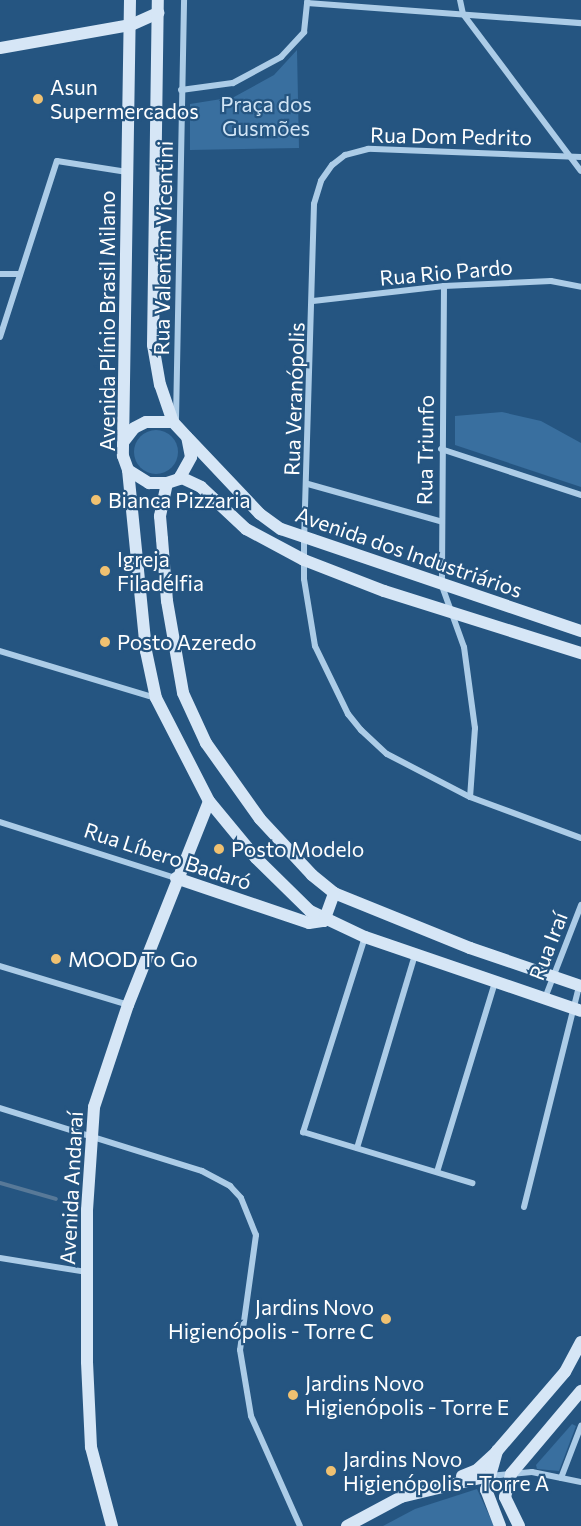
<!DOCTYPE html>
<meta charset="utf-8">
<style>
body{margin:0}
#map{position:relative;width:581px;height:1526px;overflow:hidden;background:#255581;font-family:Commissioner,sans-serif}
div>[style]{position:absolute}
.green>*{inset:0;background:#396f9f}
.round{border-radius:50%}
.stream>*{height:4px;margin:-2px;padding:0 2px;transform-origin:2px;border-radius:2px;background:#587998}
.street>*{height:6px;margin:-3px;padding:0 3px;transform-origin:3px;border-radius:3px;background:#accce7}
.secondary>*{height:12px;margin:-6px;padding:0 6px;transform-origin:6px;border-radius:6px;background:#d6e6f6}
.dots>*{width:16px;height:16px;translate:-50% -50%;box-sizing:border-box;border:3px solid #255581;border-radius:50%}
span{translate:-50% -50%;white-space:nowrap;text-align:center;line-height:1.15;-webkit-text-stroke:4.5px #255581;paint-order:stroke}
.poi-label{font-size:21px;color:#fff}
.left{translate:0 -50%;text-align:left}
.right{translate:-100% -50%;text-align:right}
.park-label{font-size:21px;color:#d0e4f5}
.street-label{font-size:21px;color:#fff}
</style>
<div id="map">
<div class="green">
<i style="clip-path:polygon(297px 50px,299px 148px,190px 150px,190px 104px,234px 97px,274px 75px)"></i>
<i style="clip-path:polygon(502px 412px,541px 421px,581px 443px,581px 487px,455px 445px,455px 416px)"></i>
<i class="round" style="left:134px;top:430px;width:44px;height:44px"></i>
<i style="clip-path:polygon(572px 1424px,576px 1426px,559px 1471px,537px 1469px,536px 1465px)"></i>
<i style="clip-path:polygon(477px 1489px,494px 1526px,383px 1526px,415px 1509px)"></i>
</div>
<div class="stream">
<i style="left:0;top:1183px;width:58px;rotate:15.9deg"></i>
</div>
<div class="street">
<i style="left:460px;top:0;width:14px;rotate:78deg"></i>
<i style="left:463px;top:14px;width:196px;rotate:53.1deg"></i>
<i style="left:307px;top:3px;width:275px;rotate:4.2deg"></i>
<i style="left:181px;top:90px;width:52px;rotate:-7.7deg"></i>
<i style="left:233px;top:83px;width:55px;rotate:-28.4deg"></i>
<i style="left:281px;top:57px;width:34px;rotate:-47deg"></i>
<i style="left:304px;top:32px;width:31px;rotate:-84deg"></i>
<i style="left:581px;top:157px;width:213px;rotate:-177.8deg"></i>
<i style="left:368px;top:149px;width:24px;rotate:165deg"></i>
<i style="left:345px;top:155px;width:16px;rotate:142deg"></i>
<i style="left:332px;top:165px;width:19px;rotate:125deg"></i>
<i style="left:321px;top:181px;width:24px;rotate:107deg"></i>
<i style="left:314px;top:204px;width:335px;rotate:91.7deg"></i>
<i style="left:304px;top:539px;width:40px;rotate:90deg"></i>
<i style="left:304px;top:579px;width:68px;rotate:80.7deg"></i>
<i style="left:315px;top:646px;width:76px;rotate:64.1deg"></i>
<i style="left:348px;top:714px;width:21px;rotate:51deg"></i>
<i style="left:361px;top:730px;width:35px;rotate:43deg"></i>
<i style="left:387px;top:754px;width:93px;rotate:27.4deg"></i>
<i style="left:470px;top:797px;width:118px;rotate:20.3deg"></i>
<i style="left:0;top:274px;width:20px"></i>
<i style="left:444px;top:286px;width:300px;rotate:90.4deg"></i>
<i style="left:442px;top:586px;width:65px;rotate:70.2deg"></i>
<i style="left:464px;top:647px;width:82px;rotate:82.3deg"></i>
<i style="left:475px;top:728px;width:69px;rotate:94.1deg"></i>
<i style="left:313px;top:301px;width:132px;rotate:-6.5deg"></i>
<i style="left:444px;top:286px;width:107px;rotate:-2.7deg"></i>
<i style="left:551px;top:281px;width:31px;rotate:11deg"></i>
<i style="left:0;top:337px;width:185px;rotate:-72.1deg"></i>
<i style="left:57px;top:161px;width:71px;rotate:8.9deg"></i>
<i style="left:176px;top:420px;width:420px;rotate:-88.9deg"></i>
<i style="left:441px;top:449px;width:147px;rotate:18.2deg"></i>
<i style="left:308px;top:484px;width:137px;rotate:15.7deg"></i>
<i style="left:0;top:651px;width:163px;rotate:16.8deg"></i>
<i style="left:0;top:822px;width:185px;rotate:17.7deg"></i>
<i style="left:365px;top:937px;width:205px;rotate:107.6deg"></i>
<i style="left:303px;top:1132px;width:177px;rotate:16.8deg"></i>
<i style="left:0;top:966px;width:134px;rotate:16.9deg"></i>
<i style="left:545px;top:998px;width:100px;rotate:-68.8deg"></i>
<i style="left:0;top:1108px;width:212px;rotate:17.3deg"></i>
<i style="left:202px;top:1171px;width:32px;rotate:28deg"></i>
<i style="left:230px;top:1186px;width:16px;rotate:47deg"></i>
<i style="left:241px;top:1198px;width:40px;rotate:68deg"></i>
<i style="left:256px;top:1235px;width:116px;rotate:97.9deg"></i>
<i style="left:240px;top:1350px;width:67px;rotate:80.5deg"></i>
<i style="left:251px;top:1416px;width:120px;rotate:66deg"></i>
<i style="left:357px;top:1148px;width:202px;rotate:-73.3deg"></i>
<i style="left:437px;top:1172px;width:199px;rotate:-73deg"></i>
<i style="left:524px;top:1207px;width:228px;rotate:-76deg"></i>
<i style="left:0;top:1258px;width:87px;rotate:9.2deg"></i>
<i style="left:490px;top:1476px;width:42px;rotate:-5.4deg"></i>
<i style="left:532px;top:1472px;width:50px;rotate:11.5deg"></i>
<i style="left:561px;top:1478px;width:56px;rotate:-69deg"></i>
</div>
<div class="secondary">
<i style="left:130px;top:0;width:456px;rotate:90.9deg"></i>
<i style="left:123px;top:456px;width:15px;rotate:70deg"></i>
<i style="left:128px;top:470px;width:182px;rotate:84.3deg"></i>
<i style="left:146px;top:651px;width:48px;rotate:78deg"></i>
<i style="left:156px;top:698px;width:116px;rotate:62.8deg"></i>
<i style="left:209px;top:801px;width:74px;rotate:50.5deg"></i>
<i style="left:256px;top:858px;width:76px;rotate:44.5deg"></i>
<i style="left:310px;top:911px;width:61px;rotate:25.3deg"></i>
<i style="left:365px;top:937px;width:228px;rotate:18.9deg"></i>
<i style="left:0;top:48px;width:133px;rotate:-10deg"></i>
<i style="left:131px;top:25px;width:30px;rotate:-24deg"></i>
<i style="left:189px;top:439px;width:103px;rotate:46.6deg"></i>
<i style="left:260px;top:514px;width:26px;rotate:36deg"></i>
<i style="left:281px;top:529px;width:317px;rotate:18.8deg"></i>
<i style="left:124px;top:441px;width:16px;rotate:-52deg"></i>
<i style="left:134px;top:428px;width:13px;rotate:-27deg"></i>
<i style="left:146px;top:422px;width:27px"></i>
<i style="left:128px;top:470px;width:25px;rotate:32deg"></i>
<i style="left:149px;top:483px;width:18px"></i>
<i style="left:167px;top:483px;width:13px;rotate:-18deg"></i>
<i style="left:179px;top:479px;width:25px;rotate:-61deg"></i>
<i style="left:191px;top:457px;width:20px;rotate:-101deg"></i>
<i style="left:187px;top:437px;width:21px;rotate:-133deg"></i>
<i style="left:173px;top:422px;width:39px;rotate:-109deg"></i>
<i style="left:160px;top:385px;width:41px;rotate:-99.9deg"></i>
<i style="left:153px;top:345px;width:345px;rotate:-89.2deg"></i>
<i style="left:180px;top:477px;width:23px;rotate:25deg"></i>
<i style="left:201px;top:487px;width:62px;rotate:43deg"></i>
<i style="left:246px;top:529px;width:66px;rotate:28.1deg"></i>
<i style="left:304px;top:560px;width:86px;rotate:21.2deg"></i>
<i style="left:384px;top:591px;width:207px;rotate:17.5deg"></i>
<i style="left:167px;top:483px;width:34px;rotate:102deg"></i>
<i style="left:160px;top:516px;width:23px;rotate:85deg"></i>
<i style="left:162px;top:539px;width:62px;rotate:85.4deg"></i>
<i style="left:167px;top:601px;width:93px;rotate:80.1deg"></i>
<i style="left:183px;top:693px;width:55px;rotate:65.3deg"></i>
<i style="left:206px;top:743px;width:93px;rotate:54.6deg"></i>
<i style="left:260px;top:819px;width:76px;rotate:47.1deg"></i>
<i style="left:312px;top:875px;width:28px;rotate:39deg"></i>
<i style="left:334px;top:893px;width:147px;rotate:22deg"></i>
<i style="left:470px;top:948px;width:117px;rotate:18.9deg"></i>
<i style="left:176px;top:878px;width:140px;rotate:18.7deg"></i>
<i style="left:309px;top:923px;width:15px;rotate:-8deg"></i>
<i style="left:324px;top:921px;width:30px;rotate:-70deg"></i>
<i style="left:462px;top:1476px;width:16px;rotate:-22deg"></i>
<i style="left:477px;top:1470px;width:26px;rotate:-43deg"></i>
<i style="left:112px;top:1526px;width:82px;rotate:-104.9deg"></i>
<i style="left:91px;top:1447px;width:85px;rotate:-92.7deg"></i>
<i style="left:87px;top:1362px;width:152px;rotate:-90deg"></i>
<i style="left:87px;top:1210px;width:103px;rotate:-86.1deg"></i>
<i style="left:94px;top:1107px;width:108px;rotate:-71.6deg"></i>
<i style="left:128px;top:1005px;width:219px;rotate:-68.3deg"></i>
<i style="left:347px;top:1526px;width:61px;rotate:-28.2deg"></i>
<i style="left:401px;top:1497px;width:89px;rotate:-13.6deg"></i>
<i style="left:500px;top:1526px;width:39px;rotate:-111deg"></i>
<i style="left:486px;top:1490px;width:41px;rotate:-74.2deg"></i>
<i style="left:497px;top:1451px;width:104px;rotate:-49.3deg"></i>
<i style="left:565px;top:1372px;width:34px;rotate:-62deg"></i>
<i style="left:519px;top:1526px;width:32px;rotate:-116deg"></i>
<i style="left:505px;top:1497px;width:24px;rotate:-75deg"></i>
<i style="left:511px;top:1474px;width:109px;rotate:-49.9deg"></i>
</div>
<div class="dots">
<i style="left:38px;top:99px;background:#f0c171"></i>
<i style="left:96px;top:500px;background:#f0c171"></i>
<i style="left:105px;top:571px;background:#f0c171"></i>
<i style="left:105px;top:642px;background:#f0c171"></i>
<i style="left:219px;top:849px;background:#f0c171"></i>
<i style="left:56px;top:959px;background:#f0c171"></i>
<i style="left:386px;top:1319px;background:#f0c171"></i>
<i style="left:293px;top:1395px;background:#f0c171"></i>
<i style="left:331px;top:1471px;background:#f0c171"></i>
</div>
<div class="poi-label">
<span class="left" style="left:50px;top:99px">Asun<br>Supermercados</span>
<span class="left" style="left:108px;top:500px">Bianca Pizzaria</span>
<span class="left" style="left:117px;top:571px">Igreja<br>Filadélfia</span>
<span class="left" style="left:117px;top:642px">Posto Azeredo</span>
<span class="left" style="left:231px;top:849px">Posto Modelo</span>
<span class="left" style="left:68px;top:959px">MOOD To Go</span>
<span class="right" style="left:374px;top:1319px">Jardins Novo<br>Higienópolis - Torre C</span>
<span class="left" style="left:305px;top:1395px">Jardins Novo<br>Higienópolis - Torre E</span>
<span class="left" style="left:343px;top:1471px">Jardins Novo<br>Higienópolis - Torre A</span>
</div>
<div class="park-label">
<span style="left:266px;top:116px">Praça dos<br>Gusmões</span>
</div>
<div class="street-label">
<span style="left:451px;top:136px;rotate:1deg">Rua Dom Pedrito</span>
<span style="left:163px;top:248px;rotate:-89deg">Rua Valentim Vicentini</span>
<span style="left:446px;top:272px;rotate:-5deg">Rua Rio Pardo</span>
<span style="left:107px;top:321px;rotate:-90deg">Avenida Plínio Brasil Milano</span>
<span style="left:294px;top:399px;rotate:-88deg">Rua Veranópolis</span>
<span style="left:425px;top:450px;rotate:-89deg">Rua Triunfo</span>
<span style="left:409px;top:552px;rotate:19deg">Avenida dos Industriários</span>
<span style="left:168px;top:856px;rotate:18deg">Rua Líbero Badaró</span>
<span style="left:548px;top:946px;rotate:-69deg">Rua Iraí</span>
<span style="left:71px;top:1188px;rotate:-87deg">Avenida Andaraí</span>
</div>
</div>
